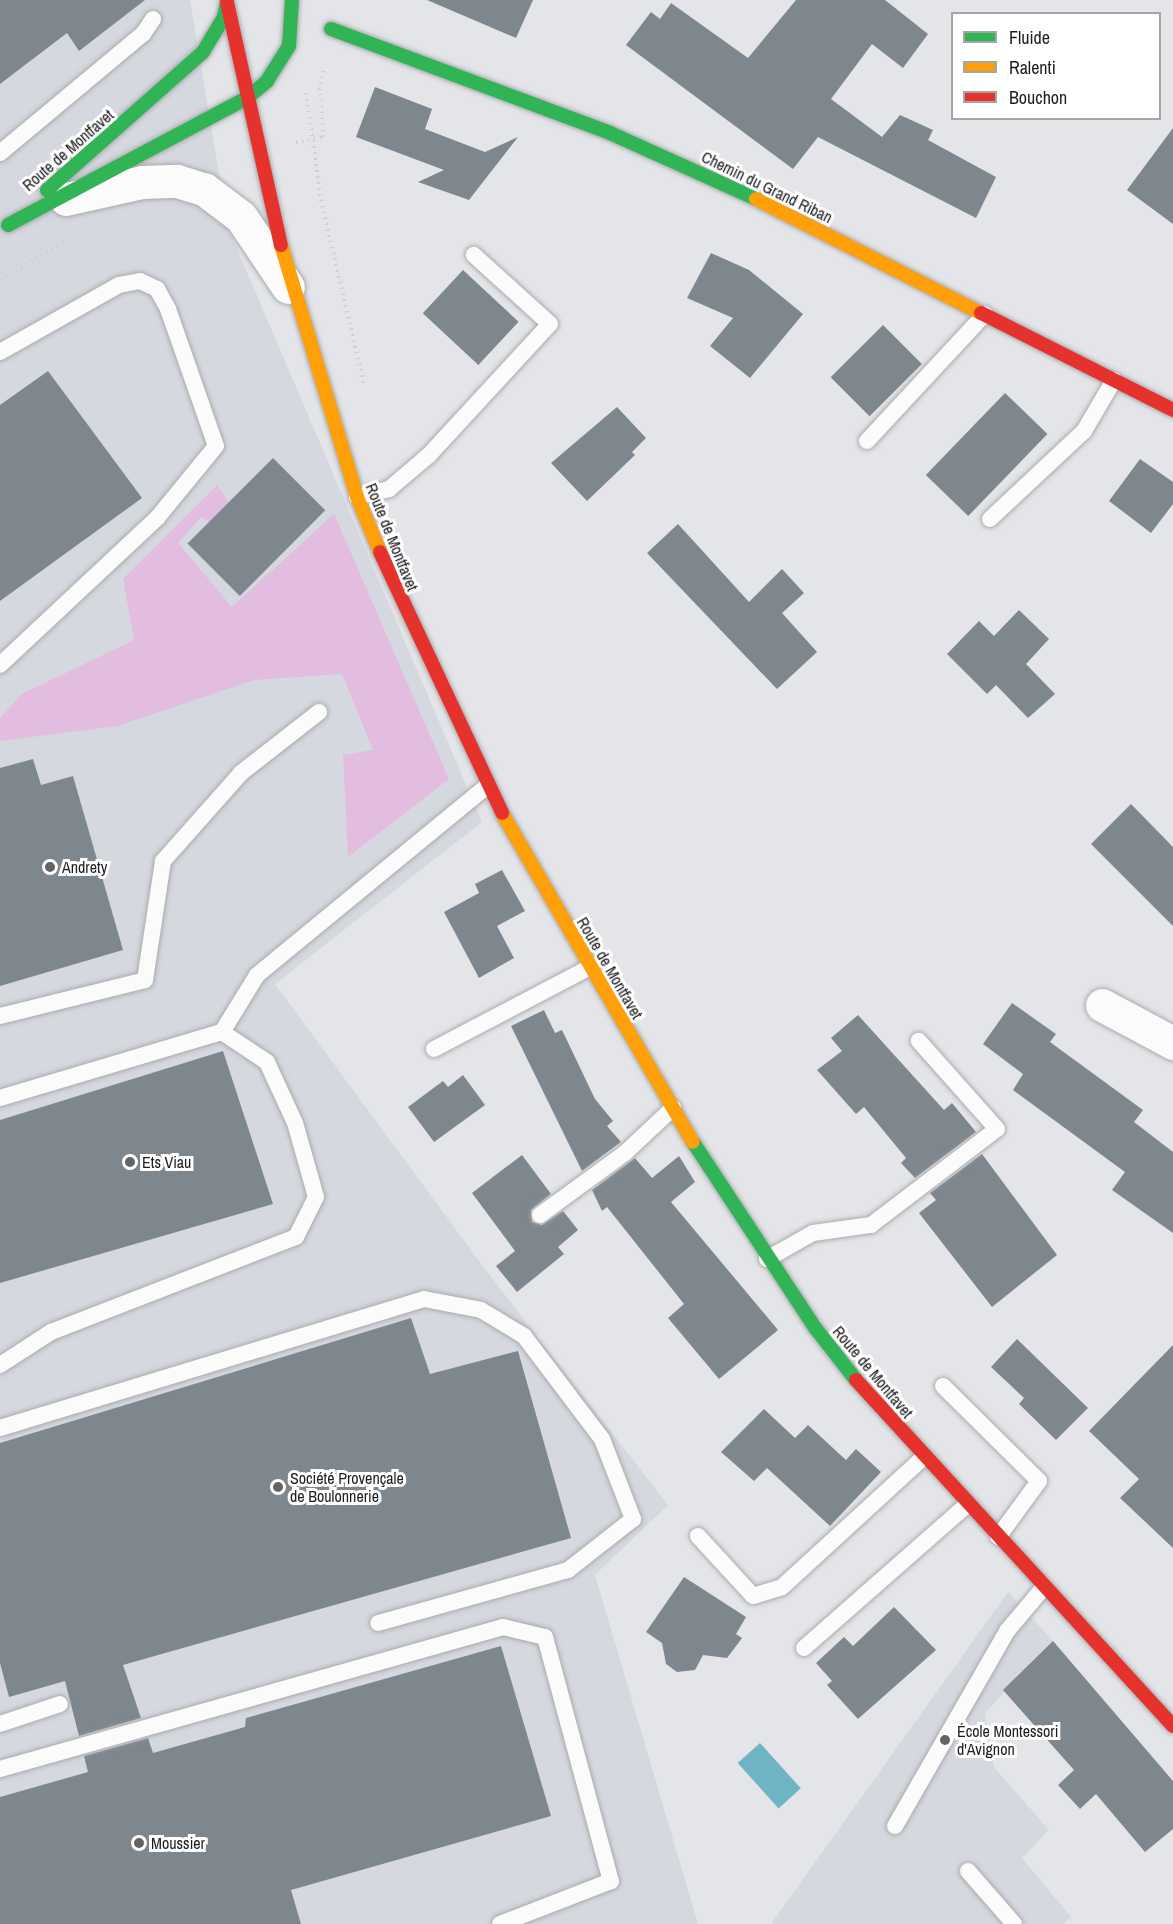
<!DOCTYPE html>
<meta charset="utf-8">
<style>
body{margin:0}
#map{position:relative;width:1173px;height:1924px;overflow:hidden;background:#e4e5e8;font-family:"Archivo Narrow",sans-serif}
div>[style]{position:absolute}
.built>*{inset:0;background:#d5d8df}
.green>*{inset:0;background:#e3bddf}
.water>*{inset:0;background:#6eb4c2;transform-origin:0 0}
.building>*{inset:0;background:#7e878e;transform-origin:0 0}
.path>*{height:4px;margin-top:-2px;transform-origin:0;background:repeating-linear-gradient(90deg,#d0d0d0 0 1.5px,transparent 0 6px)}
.roads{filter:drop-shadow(0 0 2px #aaabad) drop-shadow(0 0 2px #aaabad)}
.lane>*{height:16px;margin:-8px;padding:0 8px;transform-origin:8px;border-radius:8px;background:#fbfbfc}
.street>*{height:33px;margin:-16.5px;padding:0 16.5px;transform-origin:16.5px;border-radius:16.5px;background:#fbfbfc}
.fast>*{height:14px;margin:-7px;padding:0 7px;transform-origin:7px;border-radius:7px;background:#30b455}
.slow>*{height:14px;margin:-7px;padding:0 7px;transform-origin:7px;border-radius:7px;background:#ff9f0a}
.jam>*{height:14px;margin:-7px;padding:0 7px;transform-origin:7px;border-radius:7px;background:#e5322d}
.dots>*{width:16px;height:16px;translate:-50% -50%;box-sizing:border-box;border:3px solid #fff;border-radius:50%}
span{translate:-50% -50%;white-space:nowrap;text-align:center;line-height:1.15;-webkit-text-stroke:6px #fff;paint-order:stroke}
.street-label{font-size:16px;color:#1d1d1f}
.poi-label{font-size:16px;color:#1d1d1f}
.left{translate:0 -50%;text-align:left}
.legend{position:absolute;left:951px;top:12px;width:210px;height:108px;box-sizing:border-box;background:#fff;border:2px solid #a5a5a5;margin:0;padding:8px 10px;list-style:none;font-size:18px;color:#1d1d1f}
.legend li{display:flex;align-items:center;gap:12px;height:30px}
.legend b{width:30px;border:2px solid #a5a5a5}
</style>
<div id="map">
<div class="built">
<i style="clip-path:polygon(0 0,190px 0,228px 228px,482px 822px,275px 984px,485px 1269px,668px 1505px,595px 1575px,698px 1924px,0 1924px)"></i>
<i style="clip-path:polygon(1008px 1592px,1053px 1641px,985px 1713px,994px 1767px,1049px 1830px,1022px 1858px,1071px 1917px,1063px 1924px,771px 1924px)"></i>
</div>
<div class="green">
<i style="clip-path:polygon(217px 485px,240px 518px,236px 536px,201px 517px,178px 543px,232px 607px,334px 514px,449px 779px,348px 857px,343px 755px,373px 750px,342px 674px,254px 680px,117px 726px,0 741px,0 718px,22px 694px,134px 640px,123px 579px)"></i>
</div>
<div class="water">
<i style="left:760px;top:1743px;width:61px;height:30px;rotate:48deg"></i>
</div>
<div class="building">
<i style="clip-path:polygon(0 0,145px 0,79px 51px,67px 33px,0 84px)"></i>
<i style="clip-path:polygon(427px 0,533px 0,516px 38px)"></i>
<i style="clip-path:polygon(796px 0,885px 0,928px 34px,903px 68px,872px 44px,831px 99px,882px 137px,900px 115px,933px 130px,928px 140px,996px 177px,976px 218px,818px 137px,793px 169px,626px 45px,651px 12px,660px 19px,671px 3px,748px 58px)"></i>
<i style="clip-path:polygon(375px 87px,432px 109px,425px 129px,485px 152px,518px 137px,469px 200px,418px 182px,444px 170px,356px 137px)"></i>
<i style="clip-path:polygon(1173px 128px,1173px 224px,1127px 190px)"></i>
<i style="clip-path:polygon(711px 253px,749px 270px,803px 314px,750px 378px,710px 346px,733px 318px,687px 298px)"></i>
<i style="left:463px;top:270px;width:76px;height:59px;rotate:43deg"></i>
<i style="left:883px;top:325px;width:55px;height:74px;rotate:45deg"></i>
<i style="clip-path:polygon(48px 371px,142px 498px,0 601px,0 405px)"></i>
<i style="left:1005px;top:393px;width:59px;height:114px;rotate:44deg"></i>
<i style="clip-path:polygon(617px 407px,646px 438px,632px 452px,635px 455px,587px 501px,551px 463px)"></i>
<i style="left:273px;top:458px;width:74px;height:121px;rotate:45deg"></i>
<i style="clip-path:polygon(1140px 459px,1173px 482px,1173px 504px,1151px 533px,1109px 501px)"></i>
<i style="clip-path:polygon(678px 524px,749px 602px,782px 569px,804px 593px,782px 613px,817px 652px,777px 689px,647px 553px)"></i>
<i style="clip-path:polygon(1019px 610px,1049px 639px,1026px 664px,1055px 694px,1028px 718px,996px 685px,987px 694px,947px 654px,979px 621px,994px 636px)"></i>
<i style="clip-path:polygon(33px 759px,41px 785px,73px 776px,123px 950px,0 986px,0 768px)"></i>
<i style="clip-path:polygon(1131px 804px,1173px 847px,1173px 926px,1091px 844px)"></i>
<i style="clip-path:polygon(502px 870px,525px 911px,497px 926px,514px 958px,479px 978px,444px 912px,479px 893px,475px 884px)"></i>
<i style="clip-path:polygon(1012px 1003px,1056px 1034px,1050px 1042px,1143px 1110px,1134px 1122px,1173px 1152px,1173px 1233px,1112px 1190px,1125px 1172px,1013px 1090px,1023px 1074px,983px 1044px)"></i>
<i style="clip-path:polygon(544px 1010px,555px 1033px,562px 1030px,595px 1099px,613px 1121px,607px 1126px,621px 1142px,582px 1171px,511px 1026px)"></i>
<i style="clip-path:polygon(858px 1015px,944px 1110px,952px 1103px,976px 1132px,915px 1178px,901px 1163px,906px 1158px,864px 1107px,856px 1114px,817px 1070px,842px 1051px,831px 1038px)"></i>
<i style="clip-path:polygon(223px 1051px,273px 1204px,0 1283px,0 1120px)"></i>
<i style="clip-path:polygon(463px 1075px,485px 1105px,434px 1142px,408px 1107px,443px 1081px,448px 1087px)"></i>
<i style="clip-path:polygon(982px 1154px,1057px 1255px,992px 1307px,919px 1213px,936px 1200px,930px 1193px)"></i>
<i style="clip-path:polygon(522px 1155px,551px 1194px,531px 1210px,532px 1222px,542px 1225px,563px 1211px,578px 1230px,558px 1247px,564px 1254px,517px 1292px,496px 1266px,515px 1251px,472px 1193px)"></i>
<i style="clip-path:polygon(679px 1156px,695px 1182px,671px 1202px,778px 1330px,719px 1379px,668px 1318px,684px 1304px,607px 1207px,602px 1211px,592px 1190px,635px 1158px,652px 1178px)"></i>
<i style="clip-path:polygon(411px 1318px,430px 1374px,518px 1351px,571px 1538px,123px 1665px,141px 1718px,79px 1736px,65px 1681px,9px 1697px,0 1663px,0 1443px)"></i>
<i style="clip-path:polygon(1017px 1339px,1088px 1408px,1056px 1440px,1019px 1404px,1024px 1398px,991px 1367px)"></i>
<i style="clip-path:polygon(1173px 1345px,1173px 1548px,1120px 1498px,1139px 1479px,1089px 1431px)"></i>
<i style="clip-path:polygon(764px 1409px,795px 1438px,808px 1425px,846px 1460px,856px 1449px,881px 1472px,830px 1526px,767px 1468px,754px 1481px,721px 1452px)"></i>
<i style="clip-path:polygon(684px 1577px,746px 1617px,736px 1634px,742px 1638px,727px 1658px,703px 1655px,695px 1670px,677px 1672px,666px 1664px,662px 1643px,646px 1632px)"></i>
<i style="clip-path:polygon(894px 1607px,936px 1650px,858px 1719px,827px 1685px,832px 1681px,816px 1663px,844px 1637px,853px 1646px)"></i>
<i style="clip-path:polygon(1053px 1641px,1173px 1781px,1173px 1829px,1145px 1852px,1096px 1794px,1080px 1809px,1058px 1785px,1074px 1770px,1003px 1690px)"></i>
<i style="clip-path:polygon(501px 1646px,551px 1816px,291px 1890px,301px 1924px,0 1924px,0 1797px,88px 1772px,84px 1756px,148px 1738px,153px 1753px,245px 1727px,246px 1718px)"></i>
</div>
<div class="path">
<i style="left:306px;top:93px;width:108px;rotate:82deg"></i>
<i style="left:321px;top:200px;width:190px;rotate:76.9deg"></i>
<i style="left:296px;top:142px;width:27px;rotate:-10deg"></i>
<i style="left:323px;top:137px;width:47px;rotate:-93.7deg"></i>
<i style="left:320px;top:90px;width:23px;rotate:-80deg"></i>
<i style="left:0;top:280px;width:80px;rotate:-30.7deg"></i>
</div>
<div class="roads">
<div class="lane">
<i style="left:0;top:153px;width:186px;rotate:-39.8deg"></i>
<i style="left:143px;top:34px;width:18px;rotate:-56deg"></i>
<i style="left:0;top:352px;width:137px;rotate:-29.4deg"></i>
<i style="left:119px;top:285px;width:21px;rotate:-11deg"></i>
<i style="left:140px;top:281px;width:19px;rotate:25deg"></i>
<i style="left:157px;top:289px;width:23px;rotate:61deg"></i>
<i style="left:168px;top:309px;width:145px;rotate:70.7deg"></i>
<i style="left:216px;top:446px;width:93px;rotate:129.3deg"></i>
<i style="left:157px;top:518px;width:215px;rotate:136.9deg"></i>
<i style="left:867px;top:441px;width:173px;rotate:-47.1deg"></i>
<i style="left:357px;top:497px;width:33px;rotate:-14deg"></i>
<i style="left:389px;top:489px;width:52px;rotate:-40.4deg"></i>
<i style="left:429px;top:455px;width:178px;rotate:-47.3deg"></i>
<i style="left:550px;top:324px;width:103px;rotate:-137.8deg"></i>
<i style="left:990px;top:519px;width:129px;rotate:-43.1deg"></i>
<i style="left:1084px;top:431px;width:59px;rotate:-59.5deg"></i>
<i style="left:0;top:1016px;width:149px;rotate:-13.9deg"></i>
<i style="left:145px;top:980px;width:120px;rotate:-81.4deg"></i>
<i style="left:163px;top:861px;width:118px;rotate:-48.4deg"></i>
<i style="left:241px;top:773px;width:99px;rotate:-38deg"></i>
<i style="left:434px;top:1049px;width:176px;rotate:-27.7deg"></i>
<i style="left:0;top:1098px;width:232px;rotate:-16.6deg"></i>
<i style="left:540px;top:1215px;width:105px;rotate:-36.1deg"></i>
<i style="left:625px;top:1153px;width:66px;rotate:-43.2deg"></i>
<i style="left:767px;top:1259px;width:53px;rotate:-29.5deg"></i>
<i style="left:813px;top:1233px;width:59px;rotate:-7.9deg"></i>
<i style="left:871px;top:1225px;width:158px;rotate:-37.3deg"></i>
<i style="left:997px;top:1129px;width:118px;rotate:-131.6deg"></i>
<i style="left:0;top:1365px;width:61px;rotate:-32.9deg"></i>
<i style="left:51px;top:1332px;width:263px;rotate:-21.2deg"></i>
<i style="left:296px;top:1237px;width:45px;rotate:-63.4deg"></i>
<i style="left:316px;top:1197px;width:77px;rotate:-105.8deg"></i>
<i style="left:295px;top:1123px;width:67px;rotate:-114.7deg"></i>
<i style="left:267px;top:1062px;width:54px;rotate:-146.3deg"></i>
<i style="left:222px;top:1032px;width:67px;rotate:-58.4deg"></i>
<i style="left:257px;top:975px;width:298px;rotate:-39.4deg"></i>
<i style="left:943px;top:1386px;width:135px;rotate:44.7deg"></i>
<i style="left:1039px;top:1481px;width:69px;rotate:126.2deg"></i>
<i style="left:0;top:1428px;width:443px;rotate:-16.9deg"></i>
<i style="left:424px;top:1299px;width:58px;rotate:10.9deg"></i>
<i style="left:481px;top:1310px;width:50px;rotate:31.2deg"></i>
<i style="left:524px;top:1336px;width:129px;rotate:52.9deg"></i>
<i style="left:602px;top:1439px;width:86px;rotate:68.8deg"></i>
<i style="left:633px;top:1519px;width:83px;rotate:141.9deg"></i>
<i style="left:568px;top:1570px;width:197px;rotate:164.4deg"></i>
<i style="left:698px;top:1536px;width:81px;rotate:47.5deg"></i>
<i style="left:753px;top:1596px;width:30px;rotate:-17deg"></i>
<i style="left:782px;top:1587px;width:193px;rotate:-42.5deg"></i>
<i style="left:804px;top:1648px;width:218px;rotate:-41.3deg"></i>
<i style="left:0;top:1724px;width:63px;rotate:-18.4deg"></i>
<i style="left:0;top:1769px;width:523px;rotate:-15.76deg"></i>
<i style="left:503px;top:1627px;width:43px;rotate:13.4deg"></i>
<i style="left:545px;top:1637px;width:253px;rotate:74.9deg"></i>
<i style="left:611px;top:1881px;width:119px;rotate:158.8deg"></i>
<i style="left:895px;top:1826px;width:225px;rotate:-60.1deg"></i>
<i style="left:1007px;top:1631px;width:57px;rotate:-49.9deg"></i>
<i style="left:968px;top:1871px;width:70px;rotate:49deg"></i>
</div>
<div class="street">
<i style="left:66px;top:199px;width:78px;rotate:-12.6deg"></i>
<i style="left:142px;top:182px;width:35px;rotate:-2deg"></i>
<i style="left:177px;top:181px;width:28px;rotate:17deg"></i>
<i style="left:204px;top:189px;width:46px;rotate:37.1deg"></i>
<i style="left:241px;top:217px;width:84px;rotate:56.1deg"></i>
<i style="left:1102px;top:1005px;width:81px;rotate:28.2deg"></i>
</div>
<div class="fast">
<i style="left:331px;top:29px;width:298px;rotate:20.4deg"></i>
<i style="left:610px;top:133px;width:160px;rotate:24.3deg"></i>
<i style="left:47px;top:190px;width:208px;rotate:-41.5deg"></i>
<i style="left:203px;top:52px;width:41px;rotate:-59deg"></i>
<i style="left:224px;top:17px;width:16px;rotate:-79deg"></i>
<i style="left:8px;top:225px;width:271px;rotate:-28deg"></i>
<i style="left:247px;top:98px;width:26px;rotate:-40deg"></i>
<i style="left:267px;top:81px;width:41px;rotate:-57.8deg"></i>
<i style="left:289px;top:46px;width:46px;rotate:-86.3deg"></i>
<i style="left:693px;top:1142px;width:224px;rotate:56.7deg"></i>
<i style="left:816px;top:1329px;width:65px;rotate:51.9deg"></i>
</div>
<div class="slow">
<i style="left:756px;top:199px;width:252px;rotate:26.9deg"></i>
<i style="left:281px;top:245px;width:263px;rotate:73.2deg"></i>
<i style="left:357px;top:497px;width:60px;rotate:67.3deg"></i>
<i style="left:502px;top:813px;width:380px;rotate:59.9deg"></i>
</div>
<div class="jam">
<i style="left:227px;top:2px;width:249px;rotate:77.5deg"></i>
<i style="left:981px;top:313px;width:215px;rotate:26.8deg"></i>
<i style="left:380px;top:552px;width:288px;rotate:64.9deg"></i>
<i style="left:856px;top:1380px;width:469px;rotate:47.5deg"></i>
</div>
</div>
<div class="dots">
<i style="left:50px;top:867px;background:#636365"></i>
<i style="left:130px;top:1162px;background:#636365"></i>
<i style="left:278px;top:1487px;background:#636365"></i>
<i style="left:945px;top:1740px;background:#636365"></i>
<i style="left:139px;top:1843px;background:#636365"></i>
</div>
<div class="street-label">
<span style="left:68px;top:150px;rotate:-41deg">Route de Montfavet</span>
<span style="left:767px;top:187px;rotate:26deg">Chemin du Grand Riban</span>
<span style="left:392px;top:537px;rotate:68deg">Route de Montfavet</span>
<span style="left:610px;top:968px;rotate:60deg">Route de Montfavet</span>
<span style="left:873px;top:1372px;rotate:50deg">Route de Montfavet</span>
</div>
<div class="poi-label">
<span class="left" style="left:62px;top:867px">Andrety</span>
<span class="left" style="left:142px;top:1162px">Ets Viau</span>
<span class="left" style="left:290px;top:1487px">Société Provençale<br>de Boulonnerie</span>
<span class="left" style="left:957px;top:1740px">École Montessori<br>d'Avignon</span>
<span class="left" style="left:151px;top:1843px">Moussier</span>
</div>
<ul class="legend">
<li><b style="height:8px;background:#30b455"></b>Fluide</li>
<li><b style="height:8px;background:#ff9f0a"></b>Ralenti</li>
<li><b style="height:8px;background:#e5322d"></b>Bouchon</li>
</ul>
</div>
